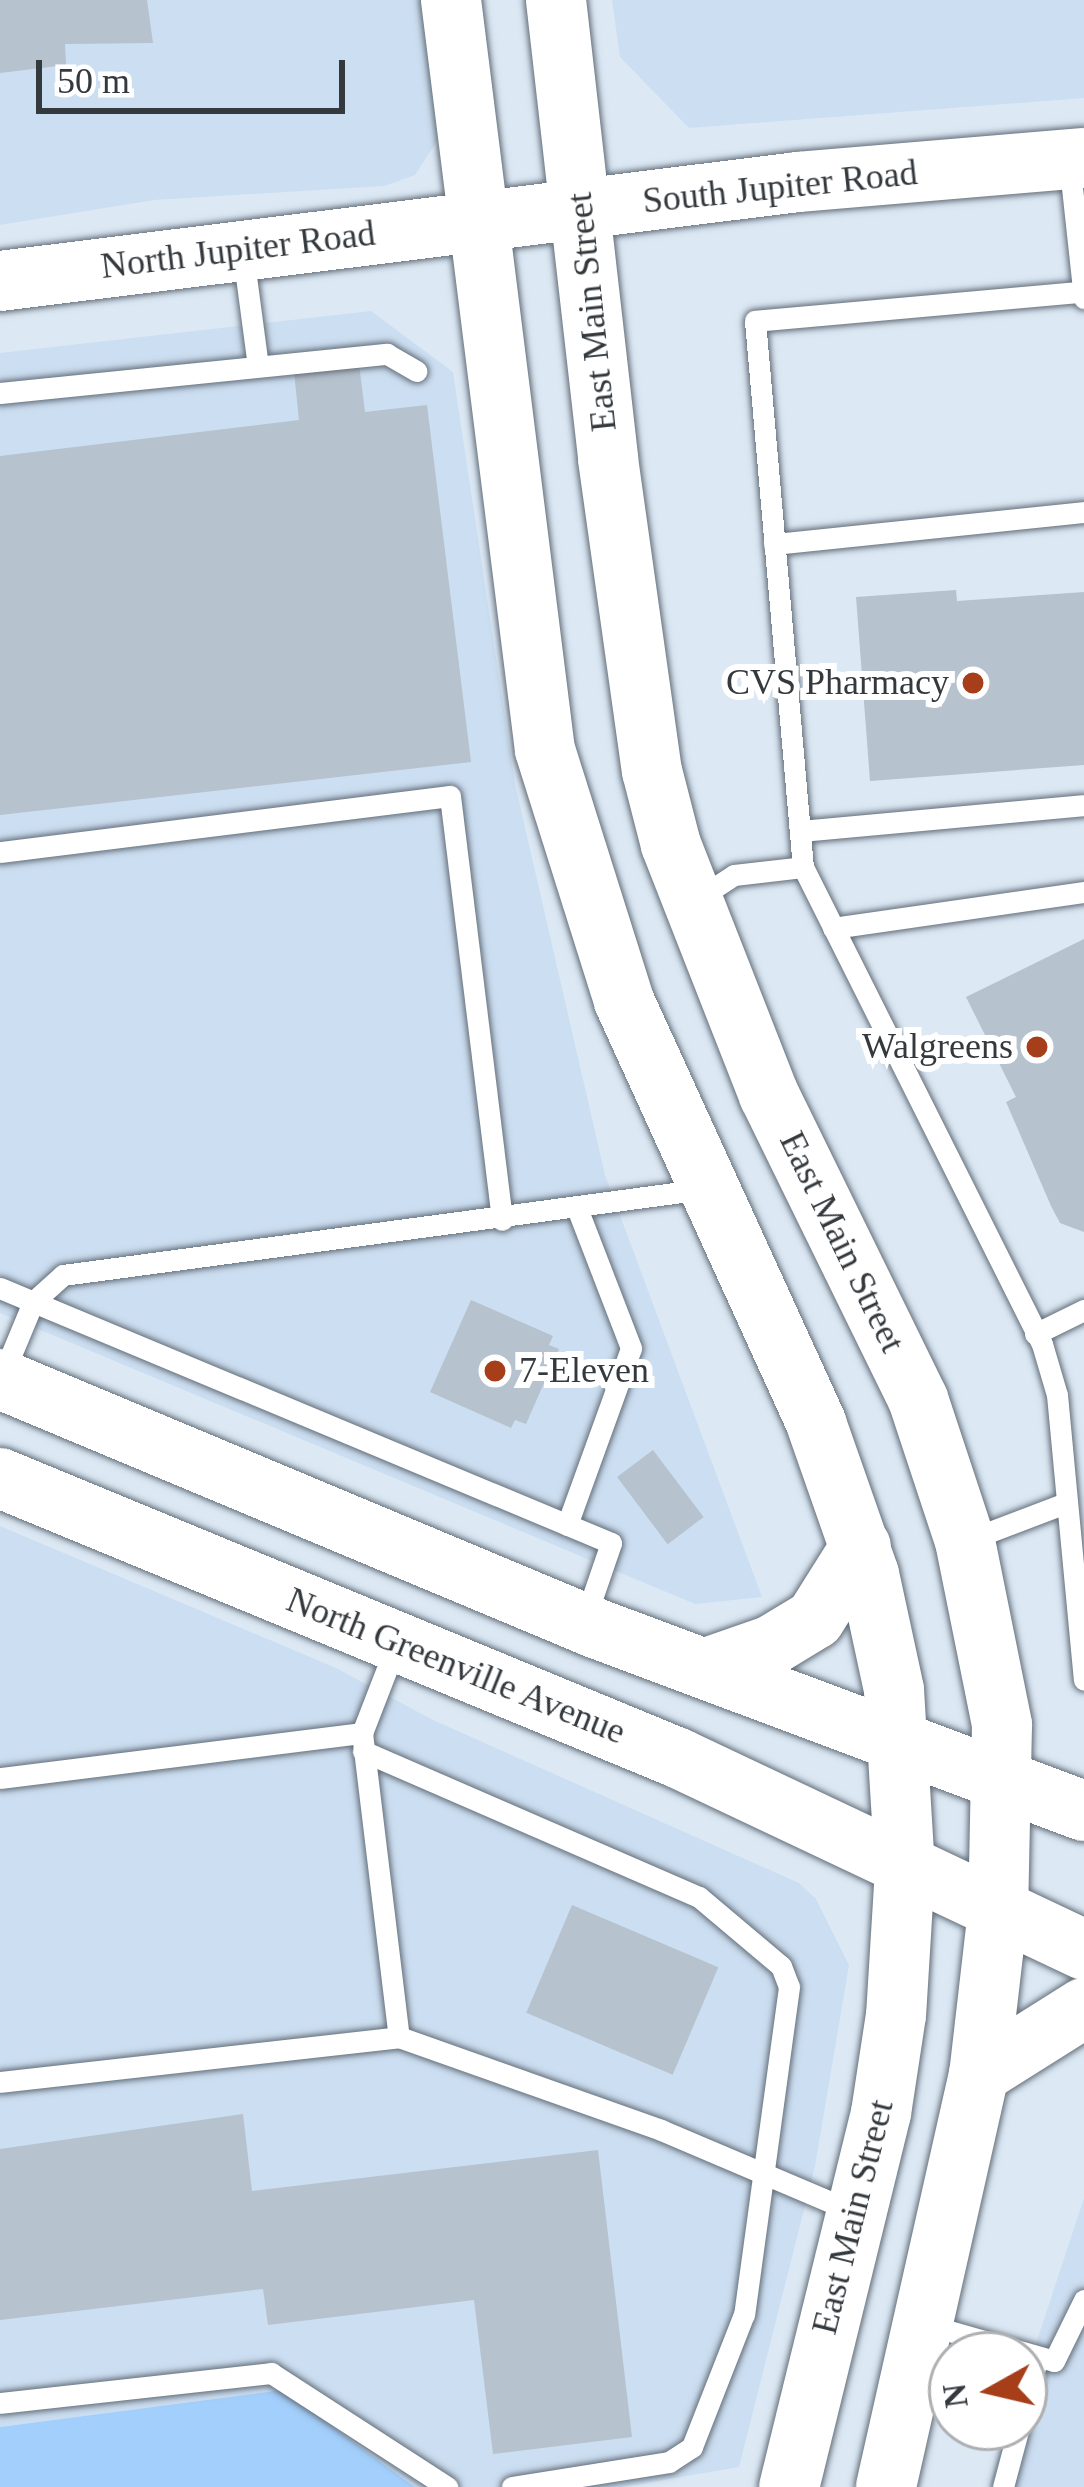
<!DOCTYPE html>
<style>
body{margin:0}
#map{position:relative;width:1084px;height:2487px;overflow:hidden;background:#dce9f5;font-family:"Times New Roman",serif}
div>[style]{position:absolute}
.built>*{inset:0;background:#ccdef1}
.green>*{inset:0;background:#a3cffc}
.building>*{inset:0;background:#b6c2ce;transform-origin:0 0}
.roads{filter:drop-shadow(0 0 3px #636e79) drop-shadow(0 0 3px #636e79)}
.lane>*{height:21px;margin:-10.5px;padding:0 10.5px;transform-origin:10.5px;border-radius:10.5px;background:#fff}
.secondary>*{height:60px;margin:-30px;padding:0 30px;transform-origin:30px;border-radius:30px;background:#fff}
.dots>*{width:33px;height:33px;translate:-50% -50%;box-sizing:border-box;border:6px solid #fff;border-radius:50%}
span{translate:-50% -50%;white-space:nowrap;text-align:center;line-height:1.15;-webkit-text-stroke:12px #fff;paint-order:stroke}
.street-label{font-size:36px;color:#34393e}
.poi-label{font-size:36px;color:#34393e}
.right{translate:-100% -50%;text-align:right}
.left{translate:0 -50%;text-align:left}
.north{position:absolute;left:928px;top:2331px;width:120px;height:120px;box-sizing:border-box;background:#fff;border:3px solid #aeb0b2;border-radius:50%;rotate:262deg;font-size:33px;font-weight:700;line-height:48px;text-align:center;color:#34393e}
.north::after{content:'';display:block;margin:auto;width:42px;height:54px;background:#a63f19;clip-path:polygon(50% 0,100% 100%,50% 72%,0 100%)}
.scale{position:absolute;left:36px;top:60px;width:309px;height:54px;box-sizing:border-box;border:6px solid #34393e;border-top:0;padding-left:15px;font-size:36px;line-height:42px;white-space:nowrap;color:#34393e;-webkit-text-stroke:9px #fff;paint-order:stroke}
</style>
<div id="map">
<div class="built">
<i style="clip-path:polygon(0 0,422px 0,439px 138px,415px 175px,384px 186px,154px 200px,0 225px)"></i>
<i style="clip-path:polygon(612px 0,1084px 0,1084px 98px,689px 128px,620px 57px)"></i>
<i style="clip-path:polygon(371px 311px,453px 372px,515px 784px,605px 1175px,762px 1597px,695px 1604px,0 1313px,0 353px)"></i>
<i style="clip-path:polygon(0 1526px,336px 1668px,433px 1720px,799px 1883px,816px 1899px,849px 1965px,815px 2166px,739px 2467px,623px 2487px,415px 2487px,282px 2390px,0 2427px)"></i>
<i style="clip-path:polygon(1084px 2198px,1084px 2487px,989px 2487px,1008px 2427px,1024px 2427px,1024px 2380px)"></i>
</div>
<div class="green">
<i style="clip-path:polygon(282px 2390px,415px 2487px,0 2487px,0 2427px)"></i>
</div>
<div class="building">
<i style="clip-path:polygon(0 0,147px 0,153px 43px,65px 44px,66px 65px,0 73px)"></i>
<i style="clip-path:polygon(359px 364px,365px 412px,427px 405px,471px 762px,0 815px,0 456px,299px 420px,294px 372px)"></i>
<i style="clip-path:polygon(956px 590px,957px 601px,1084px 592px,1084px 765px,870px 781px,856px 597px)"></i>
<i style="clip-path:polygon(1084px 939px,1084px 1232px,1060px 1223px,1051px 1206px,1006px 1102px,1016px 1097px,966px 997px)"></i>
<i style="clip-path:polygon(471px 1300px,553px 1336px,549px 1345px,559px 1349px,526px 1424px,515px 1420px,511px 1428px,430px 1392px)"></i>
<i style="left:653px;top:1450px;width:84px;height:45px;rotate:53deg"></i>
<i style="left:572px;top:1905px;width:159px;height:117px;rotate:23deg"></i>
<i style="clip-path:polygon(243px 2114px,252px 2191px,598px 2150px,632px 2437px,493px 2454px,474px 2300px,268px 2325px,263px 2289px,0 2320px,0 2149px)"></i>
</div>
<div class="roads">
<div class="lane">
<i style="left:1069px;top:160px;width:139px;rotate:83.8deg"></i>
<i style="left:243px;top:254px;width:113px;rotate:82.4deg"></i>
<i style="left:1079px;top:292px;width:325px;rotate:174.9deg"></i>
<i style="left:755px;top:321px;width:548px;rotate:84.98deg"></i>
<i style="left:803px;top:867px;width:534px;rotate:63.39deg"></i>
<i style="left:1042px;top:1344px;width:53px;rotate:73.6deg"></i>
<i style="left:1057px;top:1395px;width:286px;rotate:84.6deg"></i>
<i style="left:0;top:393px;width:389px;rotate:-5.8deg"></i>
<i style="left:387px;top:354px;width:34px;rotate:30deg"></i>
<i style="left:774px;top:544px;width:312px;rotate:-5.9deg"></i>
<i style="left:800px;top:831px;width:284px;rotate:-5.2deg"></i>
<i style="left:0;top:852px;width:453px;rotate:-7.1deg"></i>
<i style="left:450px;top:796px;width:427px;rotate:83deg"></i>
<i style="left:697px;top:899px;width:44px;rotate:-33deg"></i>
<i style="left:734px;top:875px;width:69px;rotate:-6.6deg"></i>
<i style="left:833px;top:928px;width:254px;rotate:-8.2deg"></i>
<i style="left:0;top:1288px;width:662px;rotate:22.65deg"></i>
<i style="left:611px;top:1543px;width:83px;rotate:108.9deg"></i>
<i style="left:1035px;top:1334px;width:55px;rotate:-26.1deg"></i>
<i style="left:1px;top:1379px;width:83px;rotate:-67.4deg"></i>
<i style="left:33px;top:1302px;width:40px;rotate:-42deg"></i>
<i style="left:63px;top:1275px;width:647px;rotate:-7.64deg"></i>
<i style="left:567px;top:1525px;width:188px;rotate:-70.1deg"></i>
<i style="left:631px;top:1348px;width:147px;rotate:-111.1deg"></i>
<i style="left:971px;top:1539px;width:102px;rotate:-20.8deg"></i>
<i style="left:395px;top:1648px;width:91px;rotate:111.2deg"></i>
<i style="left:362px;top:1733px;width:306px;rotate:83.1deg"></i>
<i style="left:363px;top:1751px;width:366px;rotate:23.5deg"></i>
<i style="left:699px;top:1897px;width:107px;rotate:40.1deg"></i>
<i style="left:781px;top:1966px;width:22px;rotate:69deg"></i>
<i style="left:789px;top:1987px;width:330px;rotate:97.8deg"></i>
<i style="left:744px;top:2314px;width:143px;rotate:111.4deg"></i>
<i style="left:692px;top:2447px;width:27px;rotate:147deg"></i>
<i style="left:669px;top:2462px;width:159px;rotate:171deg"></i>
<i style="left:0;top:1778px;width:365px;rotate:-7.1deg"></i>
<i style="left:0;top:2082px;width:402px;rotate:-6.4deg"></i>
<i style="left:399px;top:2037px;width:278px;rotate:19.5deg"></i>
<i style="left:661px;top:2130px;width:207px;rotate:23deg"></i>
<i style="left:925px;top:2324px;width:134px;rotate:16deg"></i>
<i style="left:1054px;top:2361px;width:68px;rotate:-63.8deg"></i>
<i style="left:0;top:2403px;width:273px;rotate:-6.3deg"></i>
<i style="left:271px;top:2373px;width:210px;rotate:32.9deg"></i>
<i style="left:1024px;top:2407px;width:52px;rotate:-74.4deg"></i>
<i style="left:1003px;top:2487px;width:62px;rotate:-75.1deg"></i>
</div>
<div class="secondary">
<i style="left:451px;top:0;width:756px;rotate:82.86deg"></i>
<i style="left:545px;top:750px;width:263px;rotate:72.5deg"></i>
<i style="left:624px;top:1001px;width:464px;rotate:65.5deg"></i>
<i style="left:816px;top:1423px;width:160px;rotate:70.7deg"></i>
<i style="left:869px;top:1574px;width:119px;rotate:77.8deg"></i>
<i style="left:894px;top:1690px;width:179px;rotate:86.5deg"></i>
<i style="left:905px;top:1869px;width:146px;rotate:93.5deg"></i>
<i style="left:896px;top:2015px;width:99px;rotate:98.7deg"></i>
<i style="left:881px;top:2113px;width:385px;rotate:103.8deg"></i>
<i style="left:556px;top:0;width:462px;rotate:83.5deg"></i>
<i style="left:608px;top:459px;width:315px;rotate:82deg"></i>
<i style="left:652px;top:771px;width:76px;rotate:75.6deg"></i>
<i style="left:671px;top:845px;width:269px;rotate:68.6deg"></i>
<i style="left:769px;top:1095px;width:339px;rotate:63.9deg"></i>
<i style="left:918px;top:1399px;width:150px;rotate:71.7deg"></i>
<i style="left:965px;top:1541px;width:188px;rotate:78.6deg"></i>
<i style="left:1002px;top:1725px;width:186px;rotate:91.2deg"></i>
<i style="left:998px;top:1911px;width:164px;rotate:96.6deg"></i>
<i style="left:979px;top:2074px;width:423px;rotate:102.7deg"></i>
<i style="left:0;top:281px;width:804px;rotate:-7.07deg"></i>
<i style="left:798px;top:182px;width:287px;rotate:-4.8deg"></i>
<i style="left:0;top:1379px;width:645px;rotate:22.71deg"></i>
<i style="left:595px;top:1628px;width:522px;rotate:20.52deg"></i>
<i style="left:0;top:1478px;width:734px;rotate:22.44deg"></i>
<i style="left:678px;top:1758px;width:449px;rotate:25.3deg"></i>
<i style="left:706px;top:1668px;width:70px;rotate:-19.2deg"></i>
<i style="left:772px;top:1645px;width:50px;rotate:-31.2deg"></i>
<i style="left:815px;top:1619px;width:86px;rotate:-57.8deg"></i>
<i style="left:979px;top:2074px;width:124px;rotate:-32.2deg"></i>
</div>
</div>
<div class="dots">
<i style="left:973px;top:683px;background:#a63f19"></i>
<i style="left:1037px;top:1047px;background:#a63f19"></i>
<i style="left:495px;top:1371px;background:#a63f19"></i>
</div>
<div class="street-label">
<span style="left:780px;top:187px;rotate:-6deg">South Jupiter Road</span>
<span style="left:238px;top:250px;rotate:-7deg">North Jupiter Road</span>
<span style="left:592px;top:312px;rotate:-96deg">East Main Street</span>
<span style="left:842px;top:1242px;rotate:64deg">East Main Street</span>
<span style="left:456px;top:1666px;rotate:22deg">North Greenville Avenue</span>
<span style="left:853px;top:2217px;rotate:-76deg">East Main Street</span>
</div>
<div class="poi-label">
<span class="right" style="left:949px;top:683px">CVS Pharmacy</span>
<span class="right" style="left:1013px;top:1047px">Walgreens</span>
<span class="left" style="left:519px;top:1371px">7-Eleven</span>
</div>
<div class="north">N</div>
<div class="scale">50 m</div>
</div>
